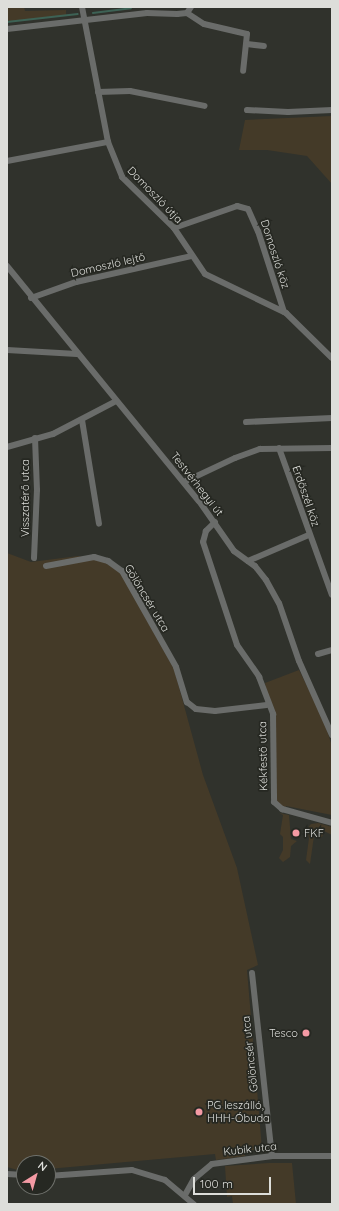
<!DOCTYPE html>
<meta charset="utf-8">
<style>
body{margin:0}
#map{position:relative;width:339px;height:1211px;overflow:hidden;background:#30322c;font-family:Quicksand,sans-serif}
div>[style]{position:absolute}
.green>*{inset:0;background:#443a28}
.stream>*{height:1.5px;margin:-0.75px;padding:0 0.75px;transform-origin:0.75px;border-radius:0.75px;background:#3d6255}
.minor>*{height:6px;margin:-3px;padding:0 3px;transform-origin:3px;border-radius:3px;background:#6a6c6a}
.dots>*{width:11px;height:11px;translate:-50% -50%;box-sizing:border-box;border:2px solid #262822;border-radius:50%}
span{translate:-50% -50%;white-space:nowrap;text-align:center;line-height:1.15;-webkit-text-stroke:3.5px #262822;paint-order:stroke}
.street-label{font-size:11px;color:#dddeda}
.poi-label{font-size:11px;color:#dddeda}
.left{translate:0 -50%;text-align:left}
.right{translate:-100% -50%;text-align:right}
.frame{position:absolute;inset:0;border:8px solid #dddeda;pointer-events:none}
.north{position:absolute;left:16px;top:1155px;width:40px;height:40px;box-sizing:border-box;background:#262822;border:1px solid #6f716c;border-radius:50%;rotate:37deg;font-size:11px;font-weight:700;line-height:16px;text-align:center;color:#dddeda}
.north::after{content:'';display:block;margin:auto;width:14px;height:18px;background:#f49aa4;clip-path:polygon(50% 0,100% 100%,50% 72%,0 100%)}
.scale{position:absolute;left:193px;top:1177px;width:78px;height:18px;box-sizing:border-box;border:2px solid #dddeda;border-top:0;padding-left:5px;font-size:12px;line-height:14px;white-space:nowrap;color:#dddeda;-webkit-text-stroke:3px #262822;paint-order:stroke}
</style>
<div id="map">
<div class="green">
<i style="clip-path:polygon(7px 7px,24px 7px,25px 11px,66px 10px,66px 15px,7px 22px)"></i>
<i style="clip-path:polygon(332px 116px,332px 184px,307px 156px,267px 150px,239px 150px,245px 120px)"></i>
<i style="clip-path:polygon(7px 553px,31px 562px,78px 556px,104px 562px,120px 572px,174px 669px,203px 775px,237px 868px,258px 965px,247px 970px,262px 1149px,245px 1151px,245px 1156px,216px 1160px,215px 1154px,48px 1169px,48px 1163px,24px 1163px,24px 1171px,21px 1171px,7px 1167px)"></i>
<i style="clip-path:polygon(299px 670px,323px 718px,332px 746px,332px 815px,286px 806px,285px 808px,276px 803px,274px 731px,265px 683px)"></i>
<i style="clip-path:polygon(279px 813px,289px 815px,291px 839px,297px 841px,291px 846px,290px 857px,283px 862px,279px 858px,283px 850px,283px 837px,280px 834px,283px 815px)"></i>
<i style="clip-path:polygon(318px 823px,332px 827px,332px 835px,324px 831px,322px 837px,314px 836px,310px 864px,306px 860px,309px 838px,307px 829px,311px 824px)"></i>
<i style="clip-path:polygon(269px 1163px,292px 1163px,296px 1204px,233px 1204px,232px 1196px,227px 1197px,225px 1166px)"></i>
</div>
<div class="stream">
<i style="left:93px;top:13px;width:38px;rotate:-7deg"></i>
<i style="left:7px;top:22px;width:71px;rotate:-6.4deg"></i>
</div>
<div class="minor">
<i style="left:82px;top:7px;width:137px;rotate:79.1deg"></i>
<i style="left:108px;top:142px;width:38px;rotate:68deg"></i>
<i style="left:122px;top:177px;width:73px;rotate:44.4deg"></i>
<i style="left:174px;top:228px;width:55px;rotate:56deg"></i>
<i style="left:205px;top:274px;width:90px;rotate:25.7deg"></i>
<i style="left:286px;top:313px;width:64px;rotate:44.4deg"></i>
<i style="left:187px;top:13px;width:20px;rotate:33deg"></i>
<i style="left:204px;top:24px;width:44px;rotate:13.1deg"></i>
<i style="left:247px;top:34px;width:37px;rotate:96deg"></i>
<i style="left:7px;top:29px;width:141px;rotate:-6.5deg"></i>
<i style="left:147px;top:13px;width:30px;rotate:2deg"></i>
<i style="left:177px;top:14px;width:10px;rotate:-6deg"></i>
<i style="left:187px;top:13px;width:7px;rotate:-56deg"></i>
<i style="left:247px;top:44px;width:17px;rotate:7deg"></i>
<i style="left:98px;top:92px;width:32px;rotate:-2deg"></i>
<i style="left:130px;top:91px;width:76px;rotate:11.3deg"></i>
<i style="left:247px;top:110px;width:41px;rotate:2.8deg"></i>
<i style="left:288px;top:112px;width:44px;rotate:-2.6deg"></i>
<i style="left:7px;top:161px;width:103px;rotate:-10.7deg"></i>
<i style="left:174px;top:228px;width:67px;rotate:-19.2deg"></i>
<i style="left:237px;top:206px;width:11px;rotate:15deg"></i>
<i style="left:248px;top:209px;width:24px;rotate:66deg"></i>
<i style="left:258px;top:231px;width:85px;rotate:72.2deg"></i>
<i style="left:7px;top:266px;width:303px;rotate:50.8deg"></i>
<i style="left:199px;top:501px;width:61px;rotate:55deg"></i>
<i style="left:234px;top:551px;width:26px;rotate:36deg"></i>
<i style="left:255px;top:566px;width:18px;rotate:52deg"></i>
<i style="left:266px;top:580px;width:26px;rotate:61deg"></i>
<i style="left:279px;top:603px;width:61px;rotate:71deg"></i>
<i style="left:299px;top:661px;width:81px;rotate:66deg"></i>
<i style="left:31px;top:298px;width:48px;rotate:-19.6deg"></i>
<i style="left:76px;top:282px;width:118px;rotate:-12.7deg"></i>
<i style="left:7px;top:350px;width:70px;rotate:3.3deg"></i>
<i style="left:82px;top:420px;width:105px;rotate:80.7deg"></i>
<i style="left:246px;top:422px;width:86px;rotate:-2.7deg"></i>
<i style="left:7px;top:447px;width:48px;rotate:-15.8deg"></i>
<i style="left:53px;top:434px;width:71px;rotate:-27.6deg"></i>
<i style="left:279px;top:448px;width:156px;rotate:70.2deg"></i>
<i style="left:184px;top:482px;width:56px;rotate:-25.2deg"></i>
<i style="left:235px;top:458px;width:27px;rotate:-20deg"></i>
<i style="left:260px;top:449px;width:72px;rotate:-0.8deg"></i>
<i style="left:215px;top:522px;width:13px;rotate:135deg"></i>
<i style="left:206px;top:531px;width:11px;rotate:105deg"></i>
<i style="left:203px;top:542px;width:108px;rotate:71.7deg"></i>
<i style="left:237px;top:645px;width:39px;rotate:55deg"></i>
<i style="left:259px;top:677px;width:40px;rotate:69deg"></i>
<i style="left:273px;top:714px;width:88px;rotate:89.3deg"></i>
<i style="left:274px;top:802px;width:11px;rotate:41deg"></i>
<i style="left:282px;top:809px;width:52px;rotate:15.6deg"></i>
<i style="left:34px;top:558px;width:68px;rotate:-87.5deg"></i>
<i style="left:37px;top:490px;width:52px;rotate:-92.2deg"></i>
<i style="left:248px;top:561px;width:66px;rotate:-23.1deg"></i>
<i style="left:46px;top:566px;width:49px;rotate:-10.6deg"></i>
<i style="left:94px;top:557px;width:15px;rotate:16deg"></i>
<i style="left:108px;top:561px;width:17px;rotate:36deg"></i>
<i style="left:122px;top:571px;width:110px;rotate:60.6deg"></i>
<i style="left:176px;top:667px;width:37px;rotate:73deg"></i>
<i style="left:187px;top:702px;width:11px;rotate:38deg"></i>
<i style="left:196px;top:709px;width:19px;rotate:6deg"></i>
<i style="left:215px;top:711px;width:52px;rotate:-6.6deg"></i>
<i style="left:318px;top:654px;width:15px;rotate:-16deg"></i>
<i style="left:252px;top:973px;width:184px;rotate:83.8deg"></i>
<i style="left:7px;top:1174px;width:17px;rotate:3deg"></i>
<i style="left:48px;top:1176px;width:84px;rotate:-4.1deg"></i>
<i style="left:132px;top:1170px;width:34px;rotate:17deg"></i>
<i style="left:165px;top:1180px;width:38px;rotate:40deg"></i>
<i style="left:185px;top:1195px;width:18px;rotate:-61deg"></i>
<i style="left:194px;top:1179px;width:23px;rotate:-40deg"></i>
<i style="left:212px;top:1164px;width:61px;rotate:-7.6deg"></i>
<i style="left:272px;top:1156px;width:60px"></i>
</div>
<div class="dots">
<i style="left:296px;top:833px;background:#f49aa4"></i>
<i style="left:306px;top:1033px;background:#f49aa4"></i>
<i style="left:199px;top:1112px;background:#f49aa4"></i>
</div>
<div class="street-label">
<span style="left:155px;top:195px;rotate:46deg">Domoszló útja</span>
<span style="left:275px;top:254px;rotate:72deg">Domoszló köz</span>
<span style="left:108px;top:265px;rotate:-13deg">Domoszló lejtő</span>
<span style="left:197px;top:484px;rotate:52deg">Testvérhegyi út</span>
<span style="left:306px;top:496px;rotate:71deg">Erdőszél köz</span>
<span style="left:25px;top:498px;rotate:-90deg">Visszatérő utca</span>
<span style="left:147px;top:598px;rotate:59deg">Gölöncsér utca</span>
<span style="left:263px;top:756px;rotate:-91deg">Kékfestő utca</span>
<span style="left:250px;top:1054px;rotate:-96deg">Gölöncsér utca</span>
<span style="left:250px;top:1149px;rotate:-6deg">Kubik utca</span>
</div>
<div class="poi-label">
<span class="left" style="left:304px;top:833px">FKF</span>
<span class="right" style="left:298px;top:1033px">Tesco</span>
<span class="left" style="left:207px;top:1112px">PG leszálló,<br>HHH-Óbuda</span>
</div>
<div class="frame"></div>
<div class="north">N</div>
<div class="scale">100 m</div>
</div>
